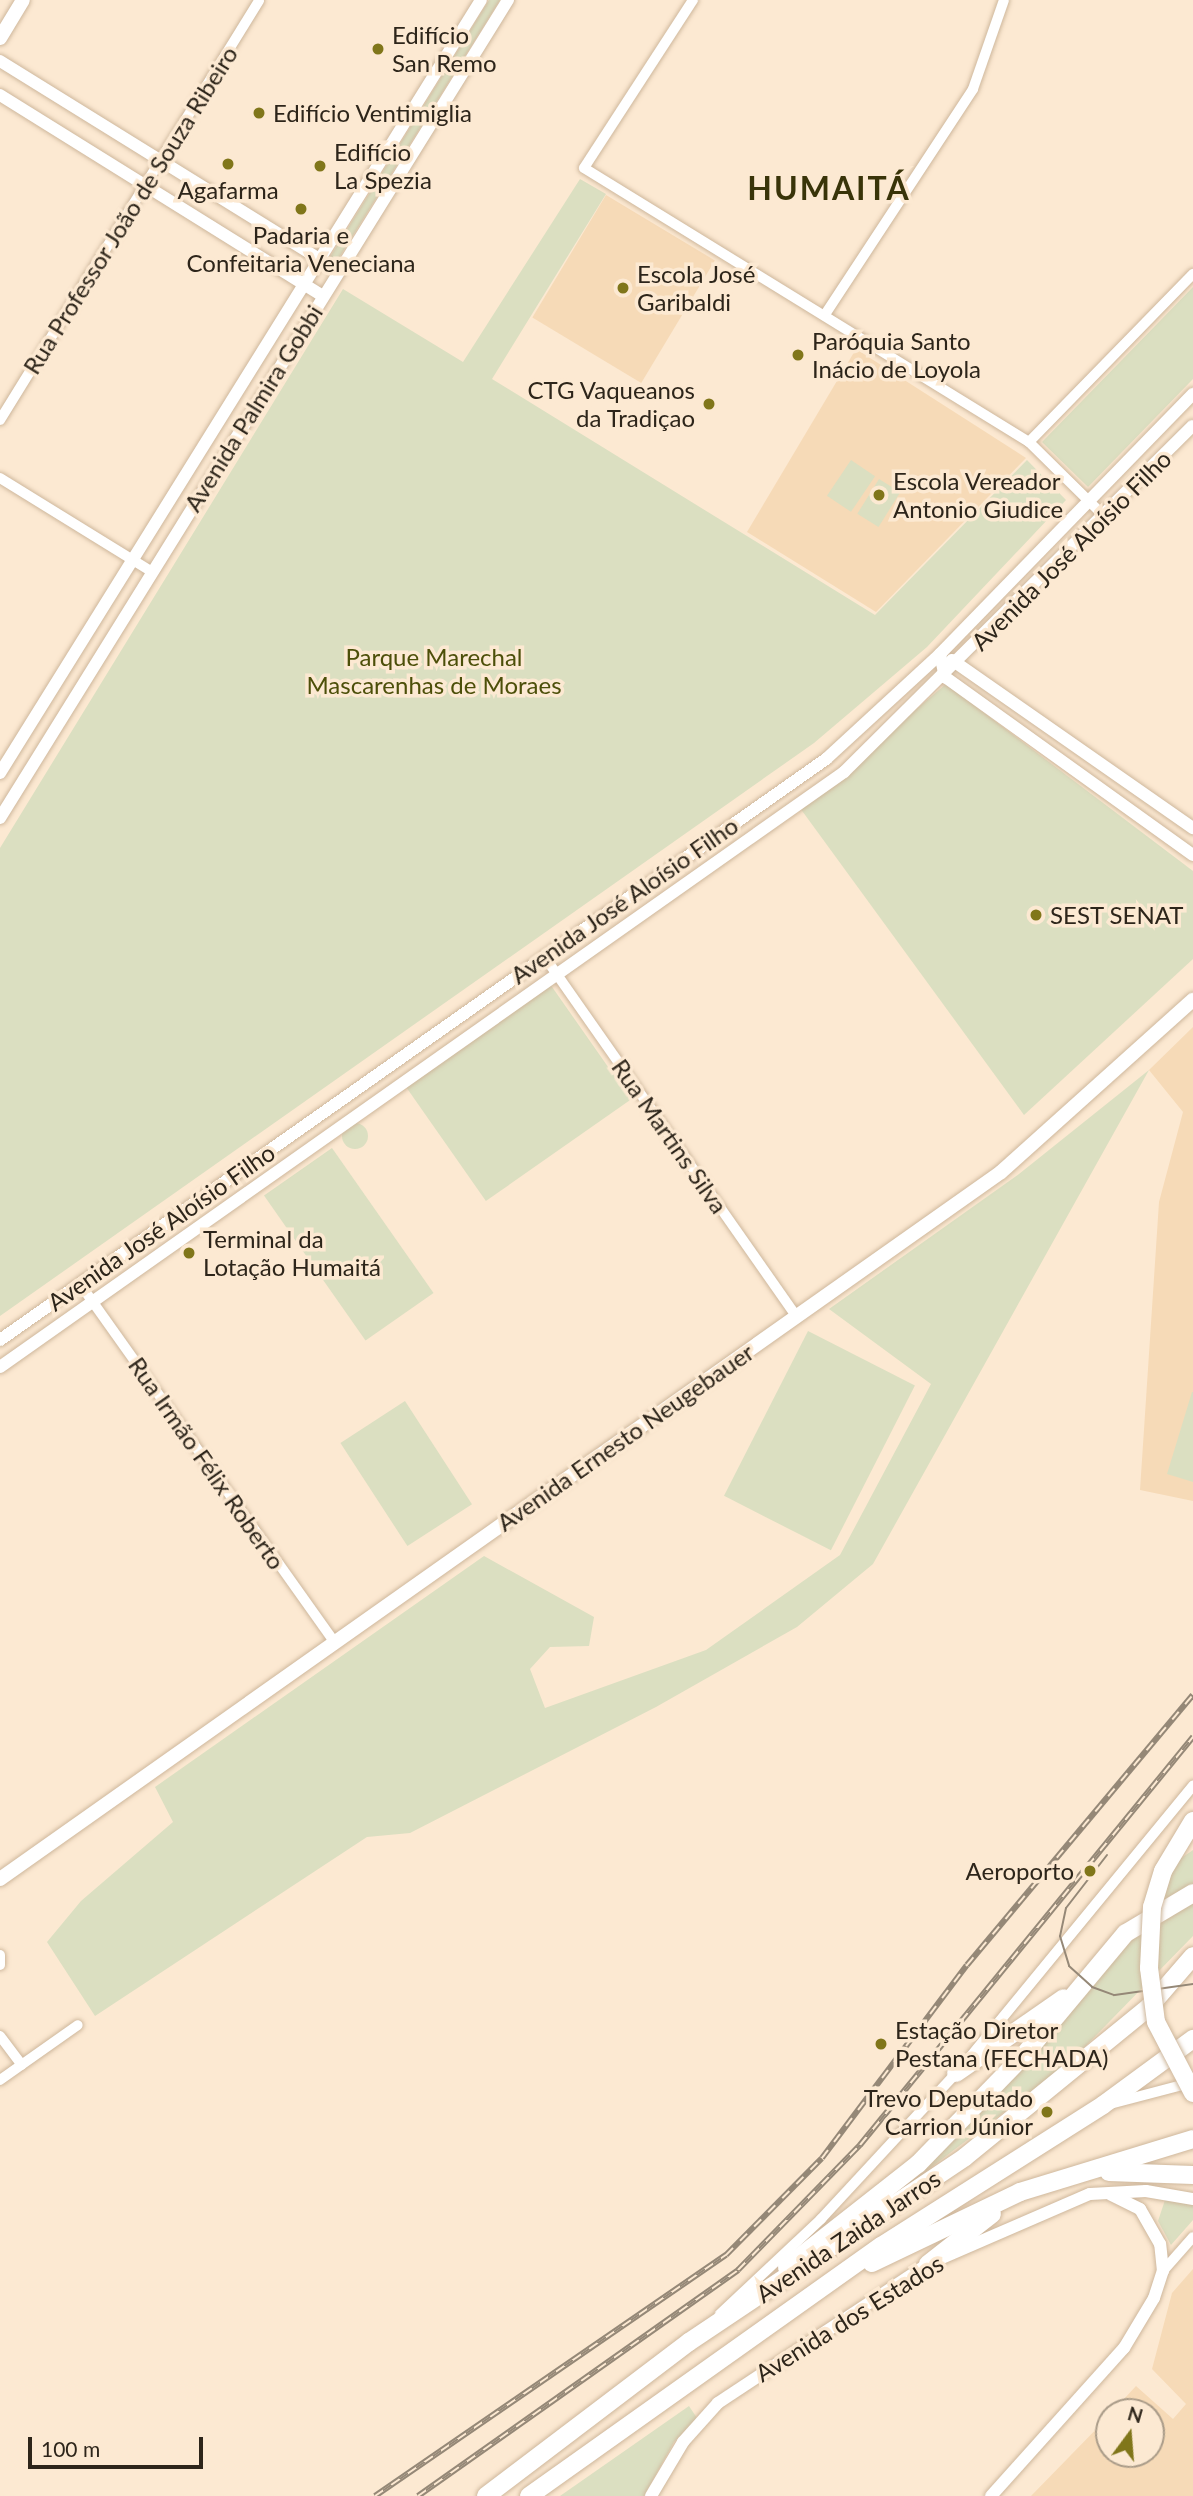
<!DOCTYPE html>
<meta charset="utf-8">
<style>
body{margin:0}
#map{position:relative;width:1193px;height:2496px;overflow:hidden;background:#fce9d2;font-family:Lato,sans-serif}
div>[style]{position:absolute}
.built>*{inset:0;background:#f6dab7;transform-origin:0 0}
.green>*{inset:0;background:#dbdfc1;transform-origin:0 0}
.round{border-radius:50%}
.roads{filter:drop-shadow(0 0 2px #ceb79c) drop-shadow(0 0 2px #ceb79c)}
.minor>*{height:10px;margin:-5px;padding:0 5px;transform-origin:5px;border-radius:5px;background:#fff}
.tertiary>*{height:12px;margin:-6px;padding:0 6px;transform-origin:6px;border-radius:6px;background:#fff}
.secondary>*{height:14px;margin:-7px;padding:0 7px;transform-origin:7px;border-radius:7px;background:#fff}
.motorway>*{height:18px;margin:-9px;padding:0 9px;transform-origin:9px;border-radius:9px;background:#fff}
.tram>*{height:2px;margin:-1px;padding:0 1px;transform-origin:1px;border-radius:1px;background:#958877}
.rail>*{height:6px;margin-top:-3px;transform-origin:0;background:repeating-linear-gradient(90deg,#fce9d2 0 10px,#958877 0 20px);box-sizing:border-box;border-block:2px solid #958877}
.bridges{filter:drop-shadow(0 0 2px #ceb79c) drop-shadow(0 0 2px #ceb79c)}
.motorway-bridge>*{height:18px;margin:-9px;padding:0 9px;transform-origin:9px;border-radius:9px;background:#fff}
.dots>*{width:19px;height:19px;translate:-50% -50%;box-sizing:border-box;border:4px solid #fce9d2;border-radius:50%}
span{translate:-50% -50%;white-space:nowrap;text-align:center;line-height:1.15;-webkit-text-stroke:7px #fce9d2;paint-order:stroke}
.poi-label{font-size:24px;color:#2d251a}
.left{translate:0 -50%;text-align:left}
.right{translate:-100% -50%;text-align:right}
.street-label{font-size:24px;color:#2d251a}
.park-label{font-size:24px;color:#4c4f09}
.district-label{font-size:32px;color:#393409;font-weight:700;letter-spacing:2px}
.north{position:absolute;left:1095px;top:2398px;width:70px;height:70px;box-sizing:border-box;background:#fce9d2;border:2px solid #a99b88;border-radius:50%;rotate:16deg;font-size:19px;font-weight:700;line-height:28px;text-align:center;color:#2d251a}
.north::after{content:'';display:block;margin:auto;width:24px;height:32px;background:#80761a;clip-path:polygon(50% 0,100% 100%,50% 72%,0 100%)}
.scale{position:absolute;left:28px;top:2437px;width:175px;height:32px;box-sizing:border-box;border:4px solid #2d251a;border-top:0;padding-left:9px;font-size:21px;line-height:24px;white-space:nowrap;color:#2d251a;-webkit-text-stroke:5px #fce9d2;paint-order:stroke}
</style>
<div id="map">
<div class="built">
<i style="left:606px;top:195px;width:127px;height:143px;rotate:31deg"></i>
<i style="clip-path:polygon(856px 349px,1026px 458px,876px 612px,747px 532px)"></i>
<i style="clip-path:polygon(1193px 1027px,1193px 1501px,1140px 1490px,1159px 1202px,1183px 1112px,1149px 1070px)"></i>
<i style="clip-path:polygon(1193px 2269px,1193px 2496px,1031px 2496px,1109px 2416px,1109px 2454px,1151px 2454px,1151px 2412px,1112px 2412px,1136px 2386px,1173px 2419px,1186px 2404px,1152px 2369px,1172px 2293px)"></i>
</div>
<div class="green">
<i style="clip-path:polygon(489px 0,500px 0,337px 261px,330px 257px)"></i>
<i style="clip-path:polygon(580px 179px,606px 194px,492px 379px,875px 615px,1027px 460px,1066px 500px,927px 647px,814px 743px,0 1316px,0 848px,343px 289px,463px 362px)"></i>
<i style="clip-path:polygon(1193px 287px,1193px 379px,1088px 487px,1042px 442px)"></i>
<i style="left:851px;top:460px;width:29px;height:43px;rotate:34deg"></i>
<i style="left:879px;top:479px;width:25px;height:41px;rotate:32deg"></i>
<i style="clip-path:polygon(946px 684px,1193px 871px,1193px 959px,1024px 1115px,800px 808px)"></i>
<i style="left:550px;top:984px;width:141px;height:177px;rotate:55deg"></i>
<i style="clip-path:polygon(1149px 1070px,873px 1564px,797px 1627px,656px 1707px,410px 1833px,367px 1837px,95px 2016px,47px 1942px,81px 1901px,173px 1822px,155px 1787px,484px 1556px,594px 1617px,589px 1646px,550px 1647px,530px 1669px,545px 1708px,706px 1650px,840px 1555px,931px 1384px,829px 1309px,1019px 1174px)"></i>
<i class="round" style="left:342px;top:1123px;width:26px;height:26px"></i>
<i style="left:332px;top:1148px;width:177px;height:83px;rotate:55deg"></i>
<i style="left:808px;top:1331px;width:120px;height:185px;rotate:27deg"></i>
<i style="clip-path:polygon(1192px 1392px,1193px 1392px,1193px 1482px,1167px 1474px)"></i>
<i style="left:405px;top:1401px;width:123px;height:77px;rotate:57deg"></i>
<i style="clip-path:polygon(1193px 1850px,1193px 1936px,1070px 2062px,905px 2187px,1026px 2064px,1127px 1942px,1177px 1861px)"></i>
<i style="clip-path:polygon(1166px 2197px,1193px 2202px,1193px 2220px,1171px 2245px,1158px 2221px)"></i>
<i style="clip-path:polygon(689px 2406px,697px 2418px,674px 2442px,644px 2496px,560px 2496px)"></i>
</div>
<div class="roads">
<div class="minor">
<i style="left:693px;top:0;width:200px;rotate:123deg"></i>
<i style="left:584px;top:168px;width:523px;rotate:31.62deg"></i>
<i style="left:1029px;top:442px;width:104px;rotate:44.6deg"></i>
<i style="left:826px;top:313px;width:268px;rotate:-56.7deg"></i>
<i style="left:973px;top:89px;width:94px;rotate:-70.8deg"></i>
<i style="left:0;top:420px;width:493px;rotate:-58.3deg"></i>
<i style="left:1029px;top:442px;width:235px;rotate:-45.7deg"></i>
<i style="left:0;top:478px;width:179px;rotate:31.7deg"></i>
<i style="left:544px;top:956px;width:439px;rotate:55deg"></i>
<i style="left:80px;top:1284px;width:438px;rotate:54.6deg"></i>
<i style="left:0;top:1955px;width:10px;rotate:90deg"></i>
<i style="left:0;top:2036px;width:36px;rotate:53deg"></i>
<i style="left:971px;top:2056px;width:350px;rotate:-50.6deg"></i>
<i style="left:0;top:2080px;width:95px;rotate:-35.2deg"></i>
<i style="left:1110px;top:2104px;width:83px;rotate:-14.7deg"></i>
<i style="left:1163px;top:2271px;width:45px;rotate:-48.6deg"></i>
<i style="left:720px;top:2314px;width:139px;rotate:-43.2deg"></i>
<i style="left:821px;top:2219px;width:203px;rotate:-47.2deg"></i>
</div>
<div class="tertiary">
<i style="left:0;top:61px;width:399px;rotate:31.8deg"></i>
<i style="left:0;top:95px;width:380px;rotate:31.9deg"></i>
<i style="left:940px;top:654px;width:24px;rotate:78deg"></i>
<i style="left:945px;top:677px;width:305px;rotate:35.7deg"></i>
<i style="left:952px;top:660px;width:294px;rotate:34.9deg"></i>
<i style="left:0;top:773px;width:910px;rotate:-58.11deg"></i>
<i style="left:0;top:818px;width:963px;rotate:-58.16deg"></i>
<i style="left:0;top:1340px;width:1010px;rotate:-35.12deg"></i>
<i style="left:826px;top:759px;width:155px;rotate:-42.6deg"></i>
<i style="left:940px;top:654px;width:363px;rotate:-45.8deg"></i>
<i style="left:0;top:1367px;width:1033px;rotate:-35.18deg"></i>
<i style="left:844px;top:772px;width:491px;rotate:-44.8deg"></i>
<i style="left:651px;top:2496px;width:63px;rotate:-59.3deg"></i>
<i style="left:683px;top:2442px;width:52px;rotate:-48.1deg"></i>
<i style="left:718px;top:2403px;width:252px;rotate:-33.5deg"></i>
<i style="left:928px;top:2264px;width:176px;rotate:-23.4deg"></i>
<i style="left:1090px;top:2194px;width:56px;rotate:-3.1deg"></i>
<i style="left:1146px;top:2191px;width:48px;rotate:9.7deg"></i>
<i style="left:991px;top:2496px;width:199px;rotate:-48.1deg"></i>
<i style="left:1124px;top:2348px;width:58px;rotate:-59deg"></i>
<i style="left:1154px;top:2298px;width:28px;rotate:-72deg"></i>
<i style="left:1163px;top:2271px;width:27px;rotate:-96deg"></i>
<i style="left:1160px;top:2244px;width:40px;rotate:-119.7deg"></i>
<i style="left:1140px;top:2209px;width:32px;rotate:-154deg"></i>
</div>
<div class="secondary">
<i style="left:0;top:38px;width:44px;rotate:-58.8deg"></i>
<i style="left:0;top:1879px;width:1225px;rotate:-35.23deg"></i>
<i style="left:1001px;top:1172px;width:258px;rotate:-41.9deg"></i>
</div>
<div class="motorway">
<i style="left:956px;top:2073px;width:131px;rotate:-34.8deg"></i>
<i style="left:1109px;top:2172px;width:84px;rotate:2deg"></i>
<i style="left:872px;top:2263px;width:164px;rotate:-25.6deg"></i>
<i style="left:1020px;top:2192px;width:181px;rotate:-17deg"></i>
<i style="left:928px;top:2264px;width:81px;rotate:-38deg"></i>
<i style="left:787px;top:2267px;width:167px;rotate:-38.2deg"></i>
<i style="left:918px;top:2164px;width:151px;rotate:-45.8deg"></i>
<i style="left:1023px;top:2056px;width:160px;rotate:-50.1deg"></i>
<i style="left:1126px;top:1933px;width:78px;rotate:-30.8deg"></i>
<i style="left:486px;top:2496px;width:255px;rotate:-37.2deg"></i>
<i style="left:689px;top:2342px;width:332px;rotate:-33.8deg"></i>
<i style="left:965px;top:2157px;width:237px;rotate:-39.2deg"></i>
<i style="left:1149px;top:2007px;width:67px;rotate:-49.2deg"></i>
<i style="left:529px;top:2496px;width:432px;rotate:-35.4deg"></i>
<i style="left:881px;top:2246px;width:263px;rotate:-32.4deg"></i>
<i style="left:1103px;top:2105px;width:112px;rotate:-36.3deg"></i>
</div>
</div>
<div class="tram">
<i style="left:1107px;top:1855px;width:67px;rotate:127.7deg"></i>
<i style="left:1066px;top:1908px;width:29px;rotate:102deg"></i>
<i style="left:1060px;top:1936px;width:31px;rotate:73deg"></i>
<i style="left:1069px;top:1966px;width:31px;rotate:42deg"></i>
<i style="left:1092px;top:1987px;width:23px;rotate:20deg"></i>
<i style="left:1114px;top:1995px;width:80px;rotate:-7.9deg"></i>
</div>
<div class="rail">
<i style="left:375px;top:2496px;width:426px;rotate:-34.5deg"></i>
<i style="left:726px;top:2255px;width:136px;rotate:-45.3deg"></i>
<i style="left:822px;top:2158px;width:241px;rotate:-53.1deg"></i>
<i style="left:967px;top:1965px;width:352px;rotate:-50.1deg"></i>
<i style="left:418px;top:2496px;width:392px;rotate:-35.2deg"></i>
<i style="left:738px;top:2270px;width:175px;rotate:-45.7deg"></i>
<i style="left:860px;top:2145px;width:527px;rotate:-50.78deg"></i>
</div>
<div class="bridges">
<div class="motorway-bridge">
<i style="left:1193px;top:1821px;width:58px;rotate:121deg"></i>
<i style="left:1163px;top:1871px;width:38px;rotate:107deg"></i>
<i style="left:1152px;top:1907px;width:61px;rotate:92.8deg"></i>
<i style="left:1149px;top:1968px;width:54px;rotate:82.6deg"></i>
<i style="left:1156px;top:2022px;width:80px;rotate:62.5deg"></i>
</div>
</div>
<div class="dots">
<i style="left:378px;top:49px;background:#80761a"></i>
<i style="left:259px;top:113px;background:#80761a"></i>
<i style="left:228px;top:164px;background:#80761a"></i>
<i style="left:320px;top:166px;background:#80761a"></i>
<i style="left:301px;top:209px;background:#80761a"></i>
<i style="left:623px;top:288px;background:#80761a"></i>
<i style="left:798px;top:355px;background:#80761a"></i>
<i style="left:709px;top:404px;background:#80761a"></i>
<i style="left:879px;top:495px;background:#80761a"></i>
<i style="left:1036px;top:915px;background:#80761a"></i>
<i style="left:189px;top:1253px;background:#80761a"></i>
<i style="left:1090px;top:1871px;background:#80761a"></i>
<i style="left:881px;top:2044px;background:#80761a"></i>
<i style="left:1047px;top:2112px;background:#80761a"></i>
</div>
<div class="poi-label">
<span class="left" style="left:392px;top:49px">Edifício<br>San Remo</span>
<span class="left" style="left:273px;top:113px">Edifício Ventimiglia</span>
<span class="left" style="left:334px;top:166px">Edifício<br>La Spezia</span>
<span style="left:228px;top:190px">Agafarma</span>
<span style="left:301px;top:249px">Padaria e<br>Confeitaria Veneciana</span>
<span class="left" style="left:637px;top:288px">Escola José<br>Garibaldi</span>
<span class="left" style="left:812px;top:355px">Paróquia Santo<br>Inácio de Loyola</span>
<span class="right" style="left:695px;top:404px">CTG Vaqueanos<br>da Tradiçao</span>
<span class="left" style="left:893px;top:495px">Escola Vereador<br>Antonio Giudice</span>
<span class="left" style="left:1050px;top:915px">SEST SENAT</span>
<span class="left" style="left:203px;top:1253px">Terminal da<br>Lotação Humaitá</span>
<span class="right" style="left:1074px;top:1871px">Aeroporto</span>
<span class="left" style="left:895px;top:2044px">Estação Diretor<br>Pestana (FECHADA)</span>
<span class="right" style="left:1033px;top:2112px">Trevo Deputado<br>Carrion Júnior</span>
</div>
<div class="street-label">
<span style="left:130px;top:210px;rotate:-58deg">Rua Professor João de Souza Ribeiro</span>
<span style="left:253px;top:408px;rotate:-58deg">Avenida Palmira Gobbi</span>
<span style="left:1071px;top:550px;rotate:-45deg">Avenida José Aloísio Filho</span>
<span style="left:624px;top:900px;rotate:-35deg">Avenida José Aloísio Filho</span>
<span style="left:670px;top:1136px;rotate:55deg">Rua Martins Silva</span>
<span style="left:161px;top:1227px;rotate:-35deg">Avenida José Aloísio Filho</span>
<span style="left:625px;top:1437px;rotate:-35deg">Avenida Ernesto Neugebauer</span>
<span style="left:207px;top:1463px;rotate:55deg">Rua Irmão Félix Roberto</span>
<span style="left:848px;top:2236px;rotate:-34deg">Avenida Zaida Jarros</span>
<span style="left:849px;top:2318px;rotate:-32deg">Avenida dos Estados</span>
</div>
<div class="park-label">
<span style="left:434px;top:671px">Parque Marechal<br>Mascarenhas de Moraes</span>
</div>
<div class="district-label">
<span style="left:829px;top:188px">HUMAITÁ</span>
</div>
<div class="north">N</div>
<div class="scale">100 m</div>
</div>
